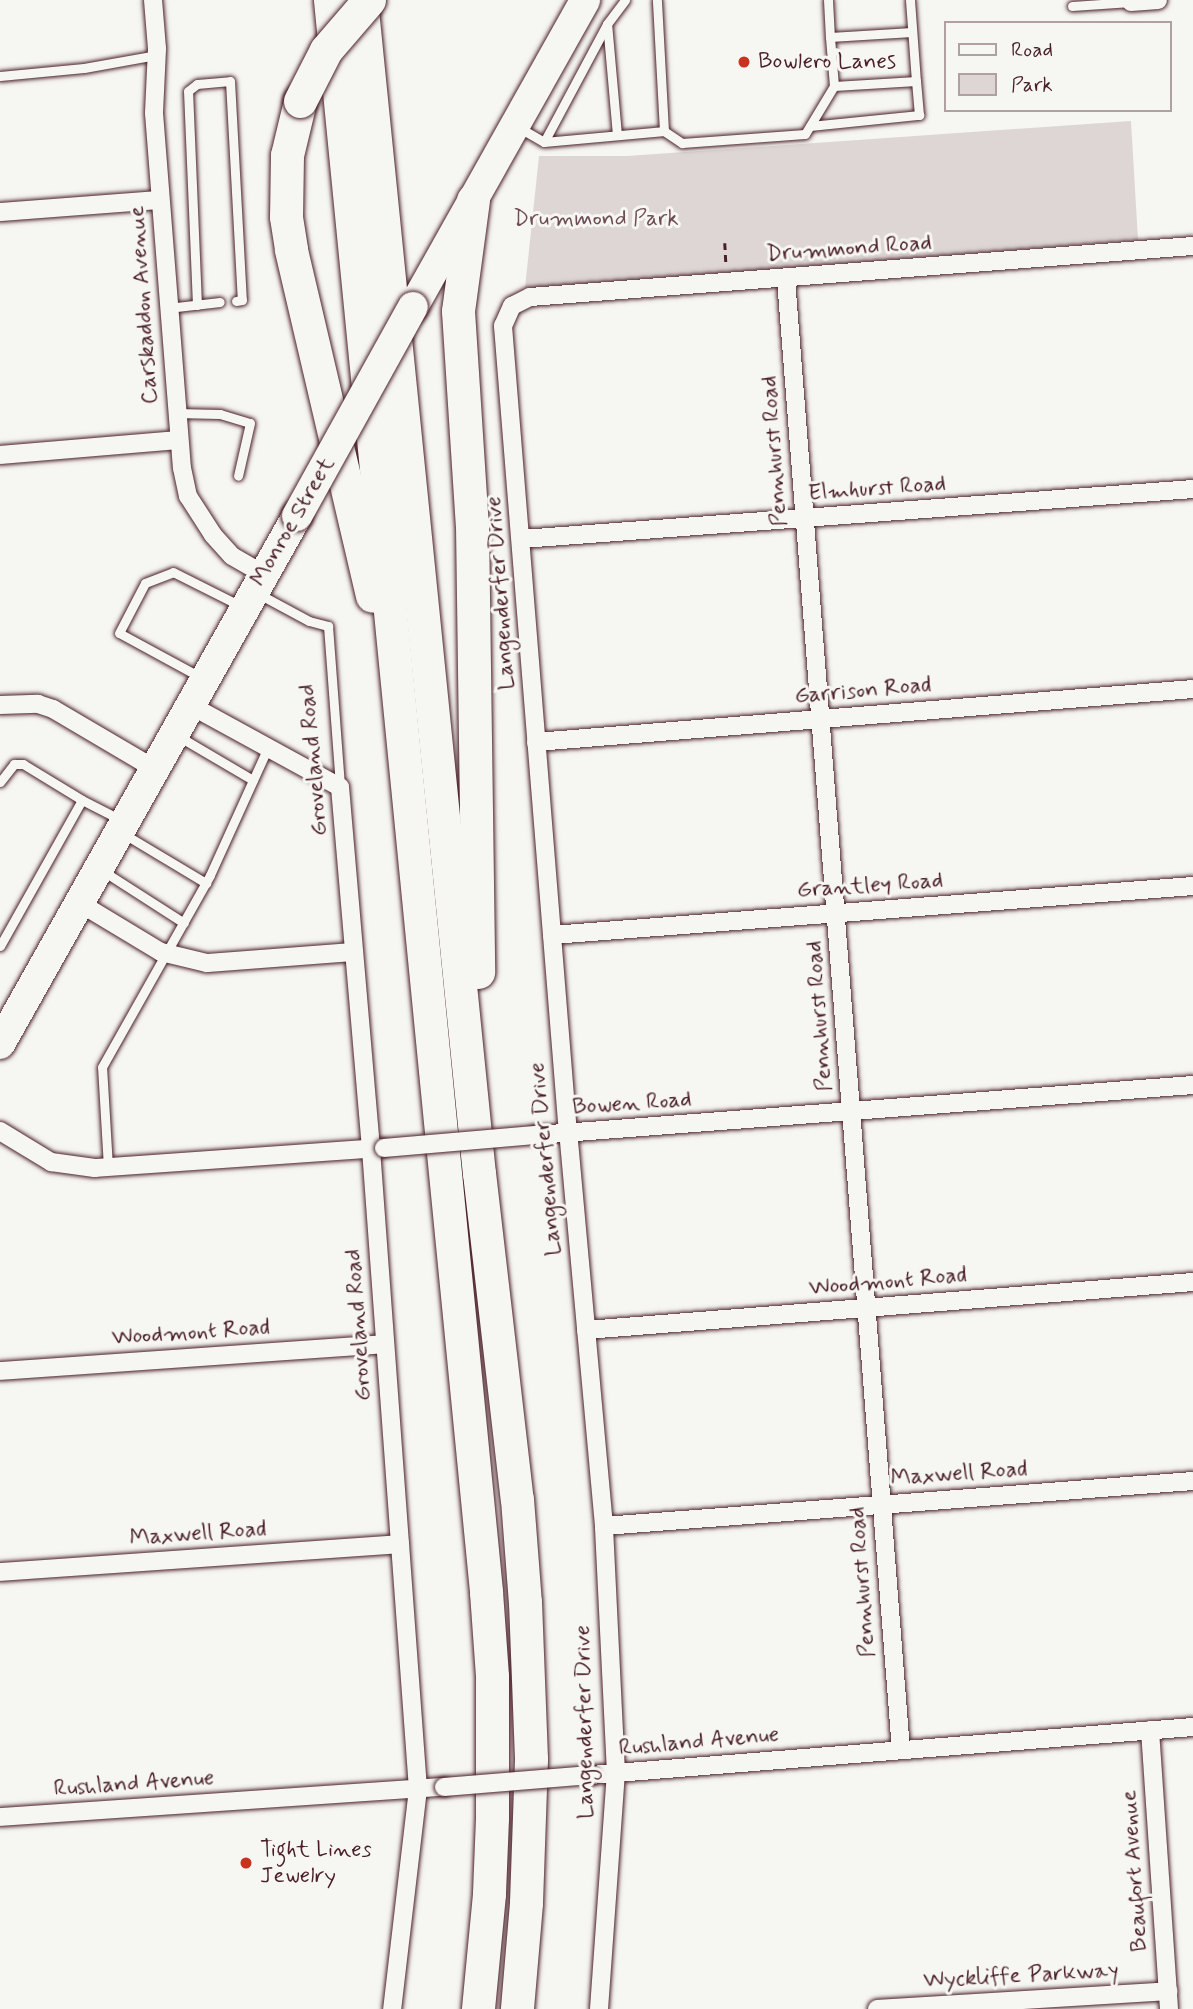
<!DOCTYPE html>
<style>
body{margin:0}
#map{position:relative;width:1193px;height:2009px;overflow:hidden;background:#f6f6f2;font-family:Mynerve,sans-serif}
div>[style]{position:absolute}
.green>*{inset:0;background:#ddd6d5}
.path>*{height:2.5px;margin-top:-1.25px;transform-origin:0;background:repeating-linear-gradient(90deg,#4a1f2b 0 7px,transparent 0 12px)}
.roads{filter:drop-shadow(0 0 2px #4a1f2b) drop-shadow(0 0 2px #4a1f2b)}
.lane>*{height:9px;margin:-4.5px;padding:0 4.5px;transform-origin:4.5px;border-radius:4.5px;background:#f6f6f2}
.street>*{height:18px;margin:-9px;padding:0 9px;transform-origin:9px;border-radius:9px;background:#f6f6f2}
.primary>*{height:30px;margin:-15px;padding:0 15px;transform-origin:15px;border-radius:15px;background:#f6f6f2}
.highway>*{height:33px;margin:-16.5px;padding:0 16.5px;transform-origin:16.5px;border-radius:16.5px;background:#f6f6f2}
.bridges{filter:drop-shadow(0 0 2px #4a1f2b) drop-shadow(0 0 2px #4a1f2b)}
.street-bridge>*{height:18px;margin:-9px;padding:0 9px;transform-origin:9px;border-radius:9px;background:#f6f6f2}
.primary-bridge>*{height:30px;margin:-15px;padding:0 15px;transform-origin:15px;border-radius:15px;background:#f6f6f2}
.highway-bridge>*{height:33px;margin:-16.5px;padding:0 16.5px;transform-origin:16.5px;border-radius:16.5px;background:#f6f6f2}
.dots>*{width:19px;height:19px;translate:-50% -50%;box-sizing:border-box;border:4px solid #f6f6f2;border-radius:50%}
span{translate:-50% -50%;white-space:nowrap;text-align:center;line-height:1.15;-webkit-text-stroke:6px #f6f6f2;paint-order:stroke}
.poi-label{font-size:23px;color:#4a1f2b}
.left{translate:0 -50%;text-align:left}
.park-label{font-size:23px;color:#6f4d56}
.street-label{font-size:23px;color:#4a1f2b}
.legend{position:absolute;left:944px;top:21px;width:228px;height:91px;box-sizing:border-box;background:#f6f6f2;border:2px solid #b1a0a2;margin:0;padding:9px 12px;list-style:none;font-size:21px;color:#4a1f2b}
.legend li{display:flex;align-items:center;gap:14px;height:35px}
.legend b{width:35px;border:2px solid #b1a0a2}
</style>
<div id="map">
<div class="green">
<i style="clip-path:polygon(1131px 121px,1138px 240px,525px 288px,539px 156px,627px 156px)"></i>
</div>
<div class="path">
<i style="left:725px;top:243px;width:21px;rotate:87deg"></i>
</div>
<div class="roads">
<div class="lane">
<i style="left:828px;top:0;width:37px;rotate:87deg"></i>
<i style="left:910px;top:0;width:81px;rotate:85.8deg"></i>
<i style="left:916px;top:81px;width:82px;rotate:176.5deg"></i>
<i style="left:834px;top:86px;width:49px;rotate:-94.7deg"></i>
<i style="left:830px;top:37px;width:82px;rotate:-3.5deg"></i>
<i style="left:1072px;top:6px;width:59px;rotate:-3.9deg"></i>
<i style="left:0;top:76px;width:84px;rotate:-5.4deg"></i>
<i style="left:84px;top:68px;width:73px;rotate:-10.2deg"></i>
<i style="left:810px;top:126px;width:110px;rotate:-5.8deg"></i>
<i style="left:919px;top:115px;width:34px;rotate:-95deg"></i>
<i style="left:518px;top:127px;width:30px;rotate:30deg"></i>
<i style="left:544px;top:142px;width:121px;rotate:-5.2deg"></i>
<i style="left:664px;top:131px;width:131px;rotate:-93.1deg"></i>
<i style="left:664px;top:131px;width:22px;rotate:34deg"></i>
<i style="left:682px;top:143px;width:123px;rotate:-4.2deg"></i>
<i style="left:805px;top:134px;width:56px;rotate:-58.9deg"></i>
<i style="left:617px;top:135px;width:111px;rotate:-95.1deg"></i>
<i style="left:607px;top:24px;width:30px;rotate:-53deg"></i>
<i style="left:544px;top:142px;width:134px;rotate:-61.9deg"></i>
<i style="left:197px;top:305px;width:214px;rotate:-92.4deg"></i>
<i style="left:188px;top:91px;width:11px;rotate:-38deg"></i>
<i style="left:197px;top:84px;width:33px;rotate:-5deg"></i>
<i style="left:230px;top:81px;width:219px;rotate:86.9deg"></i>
<i style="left:242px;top:300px;width:6px;rotate:171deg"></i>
<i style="left:168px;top:308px;width:52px;rotate:-6.6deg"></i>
<i style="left:176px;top:413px;width:44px;rotate:1.3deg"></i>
<i style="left:220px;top:414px;width:31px;rotate:17deg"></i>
<i style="left:250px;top:423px;width:54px;rotate:102.8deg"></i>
<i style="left:257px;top:593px;width:59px;rotate:28.3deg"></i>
<i style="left:309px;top:621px;width:20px;rotate:15deg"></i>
<i style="left:328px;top:626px;width:161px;rotate:85.7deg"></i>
<i style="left:202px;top:678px;width:94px;rotate:-151.5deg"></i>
<i style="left:119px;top:633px;width:56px;rotate:-62.5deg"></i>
<i style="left:145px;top:583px;width:30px;rotate:-21deg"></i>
<i style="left:173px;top:572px;width:78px;rotate:26.6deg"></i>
<i style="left:178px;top:736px;width:87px;rotate:30.4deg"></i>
<i style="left:0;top:782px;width:23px;rotate:-52deg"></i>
<i style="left:14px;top:764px;width:9px"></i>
<i style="left:23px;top:764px;width:69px;rotate:31.4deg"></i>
<i style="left:124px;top:834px;width:96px;rotate:30.9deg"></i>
<i style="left:103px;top:871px;width:96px;rotate:32.7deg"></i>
<i style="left:0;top:946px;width:167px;rotate:-60.7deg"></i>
<i style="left:82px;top:800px;width:44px;rotate:27.1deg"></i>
<i style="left:108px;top:1167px;width:100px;rotate:-93.4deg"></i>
<i style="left:102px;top:1067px;width:220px;rotate:-60.6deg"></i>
<i style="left:210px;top:875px;width:141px;rotate:-65.6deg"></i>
</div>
<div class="street">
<i style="left:153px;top:0;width:49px;rotate:85.3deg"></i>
<i style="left:157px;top:49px;width:64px;rotate:92.7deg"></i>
<i style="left:154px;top:113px;width:356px;rotate:85.5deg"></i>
<i style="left:182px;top:468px;width:29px;rotate:78deg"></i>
<i style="left:188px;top:496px;width:46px;rotate:57.3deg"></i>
<i style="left:213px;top:535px;width:28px;rotate:48deg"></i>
<i style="left:232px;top:556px;width:36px;rotate:30deg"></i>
<i style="left:1131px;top:2px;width:27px;rotate:-4deg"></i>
<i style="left:0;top:212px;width:160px;rotate:-4.3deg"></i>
<i style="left:786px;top:279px;width:1475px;rotate:85.53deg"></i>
<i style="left:0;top:455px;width:179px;rotate:-4.8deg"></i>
<i style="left:522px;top:539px;width:673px;rotate:-4.26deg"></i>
<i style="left:0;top:705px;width:38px;rotate:-2deg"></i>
<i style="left:38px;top:704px;width:16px;rotate:18deg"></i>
<i style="left:53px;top:709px;width:116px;rotate:30.5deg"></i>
<i style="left:190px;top:705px;width:171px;rotate:28.7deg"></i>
<i style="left:340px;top:787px;width:363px;rotate:85.1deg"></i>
<i style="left:371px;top:1149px;width:642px;rotate:85.8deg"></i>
<i style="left:418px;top:1789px;width:222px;rotate:96.7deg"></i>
<i style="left:536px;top:742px;width:659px;rotate:-4.61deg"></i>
<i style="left:78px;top:902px;width:97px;rotate:31.1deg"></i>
<i style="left:161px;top:952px;width:47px;rotate:13.4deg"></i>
<i style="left:207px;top:963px;width:147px;rotate:-4.3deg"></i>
<i style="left:552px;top:935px;width:643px;rotate:-4.37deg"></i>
<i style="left:0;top:1131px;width:60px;rotate:31.3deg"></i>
<i style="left:51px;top:1162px;width:44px;rotate:7.8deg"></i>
<i style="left:95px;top:1168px;width:287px;rotate:-4deg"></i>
<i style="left:537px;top:1135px;width:658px;rotate:-4.36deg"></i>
<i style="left:586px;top:1330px;width:609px;rotate:-4.52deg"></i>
<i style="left:0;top:1371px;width:386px;rotate:-4deg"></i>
<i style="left:604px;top:1526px;width:591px;rotate:-4.37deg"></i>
<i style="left:0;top:1572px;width:401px;rotate:-4deg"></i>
<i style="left:1150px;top:1730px;width:280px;rotate:86.1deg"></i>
<i style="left:591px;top:1775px;width:604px;rotate:-4.56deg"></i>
<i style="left:0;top:1817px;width:445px;rotate:-3.9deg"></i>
<i style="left:599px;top:2009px;width:237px;rotate:-85.9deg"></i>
<i style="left:616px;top:1773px;width:247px;rotate:-92.8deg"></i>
<i style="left:604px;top:1526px;width:394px;rotate:-95.2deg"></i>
<i style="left:568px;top:1134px;width:811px;rotate:-94.6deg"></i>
<i style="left:503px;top:326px;width:22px;rotate:-66deg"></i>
<i style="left:512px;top:306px;width:20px;rotate:-27deg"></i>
<i style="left:530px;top:297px;width:665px;rotate:-4.4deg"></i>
<i style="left:877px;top:2009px;width:292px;rotate:-3.5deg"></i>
</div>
<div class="primary">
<i style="left:413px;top:307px;width:352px;rotate:-60.7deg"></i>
<i style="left:0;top:1044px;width:606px;rotate:-60.64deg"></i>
</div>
<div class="highway">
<i style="left:330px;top:0;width:1600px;rotate:84.4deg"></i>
<i style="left:486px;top:1592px;width:84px;rotate:85.9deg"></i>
<i style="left:492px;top:1676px;width:142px;rotate:90deg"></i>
<i style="left:492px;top:1818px;width:76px;rotate:92.3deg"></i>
<i style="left:489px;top:1894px;width:116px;rotate:95.5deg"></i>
<i style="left:361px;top:0;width:1179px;rotate:84.26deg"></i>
<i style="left:479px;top:1173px;width:328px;rotate:83.4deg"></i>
<i style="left:517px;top:1499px;width:103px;rotate:85.6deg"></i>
<i style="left:525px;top:1602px;width:157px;rotate:87.8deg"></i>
<i style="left:531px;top:1759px;width:144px;rotate:92deg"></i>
<i style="left:526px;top:1903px;width:106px;rotate:94.9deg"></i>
<i style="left:300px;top:101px;width:56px;rotate:103.5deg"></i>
<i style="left:287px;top:155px;width:62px;rotate:90.9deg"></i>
<i style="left:286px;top:217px;width:33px;rotate:81deg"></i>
<i style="left:291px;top:250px;width:355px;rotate:76.8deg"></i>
<i style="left:473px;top:200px;width:112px;rotate:97.7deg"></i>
<i style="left:458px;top:311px;width:214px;rotate:86.3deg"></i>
<i style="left:472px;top:525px;width:447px;rotate:89.2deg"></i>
</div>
</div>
<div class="bridges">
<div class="street-bridge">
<i style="left:384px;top:1148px;width:154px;rotate:-4.9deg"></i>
<i style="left:444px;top:1787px;width:147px;rotate:-4.7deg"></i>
</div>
<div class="primary-bridge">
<i style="left:297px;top:516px;width:239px;rotate:-61deg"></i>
</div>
<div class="highway-bridge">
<i style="left:300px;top:101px;width:57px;rotate:-63deg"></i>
<i style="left:326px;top:50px;width:66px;rotate:-49.3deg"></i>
</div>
</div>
<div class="dots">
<i style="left:744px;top:62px;background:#c8321e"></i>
<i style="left:246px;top:1863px;background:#c8321e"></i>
</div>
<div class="poi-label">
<span class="left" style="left:758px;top:62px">Bowlero Lanes</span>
<span class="left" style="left:260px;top:1863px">Tight Lines<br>Jewelry</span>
</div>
<div class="park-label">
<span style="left:596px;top:219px">Drummond Park</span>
</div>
<div class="street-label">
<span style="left:849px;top:249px;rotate:-4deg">Drummond Road</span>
<span style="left:144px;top:305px;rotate:-94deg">Carskaddon Avenue</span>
<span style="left:775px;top:451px;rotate:-94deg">Pennhurst Road</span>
<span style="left:877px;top:489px;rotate:-4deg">Elmhurst Road</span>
<span style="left:293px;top:522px;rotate:-60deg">Monroe Street</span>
<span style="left:501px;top:593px;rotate:-94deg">Langenderfer Drive</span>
<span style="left:863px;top:691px;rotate:-5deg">Garrison Road</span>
<span style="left:314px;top:760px;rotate:-95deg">Groveland Road</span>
<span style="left:870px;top:886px;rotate:-4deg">Grantley Road</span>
<span style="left:820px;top:1016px;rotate:-94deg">Pennhurst Road</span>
<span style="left:632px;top:1104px;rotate:-4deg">Bowen Road</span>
<span style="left:546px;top:1159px;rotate:-95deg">Langenderfer Drive</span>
<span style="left:888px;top:1282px;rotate:-5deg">Woodmont Road</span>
<span style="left:359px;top:1325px;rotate:-94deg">Groveland Road</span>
<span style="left:191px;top:1333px;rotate:-4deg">Woodmont Road</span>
<span style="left:959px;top:1474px;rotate:-4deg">Maxwell Road</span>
<span style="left:198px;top:1534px;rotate:-4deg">Maxwell Road</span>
<span style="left:863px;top:1582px;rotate:-94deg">Pennhurst Road</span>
<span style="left:585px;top:1722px;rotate:-91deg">Langenderfer Drive</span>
<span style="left:699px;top:1742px;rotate:-5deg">Rushland Avenue</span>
<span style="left:134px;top:1784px;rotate:-4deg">Rushland Avenue</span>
<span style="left:1135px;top:1871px;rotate:-94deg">Beaufort Avenue</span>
<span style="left:1021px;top:1976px;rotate:-3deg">Wyckliffe Parkway</span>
</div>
<ul class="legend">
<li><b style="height:9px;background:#f6f6f2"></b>Road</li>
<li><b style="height:19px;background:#ddd6d5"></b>Park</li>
</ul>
</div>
